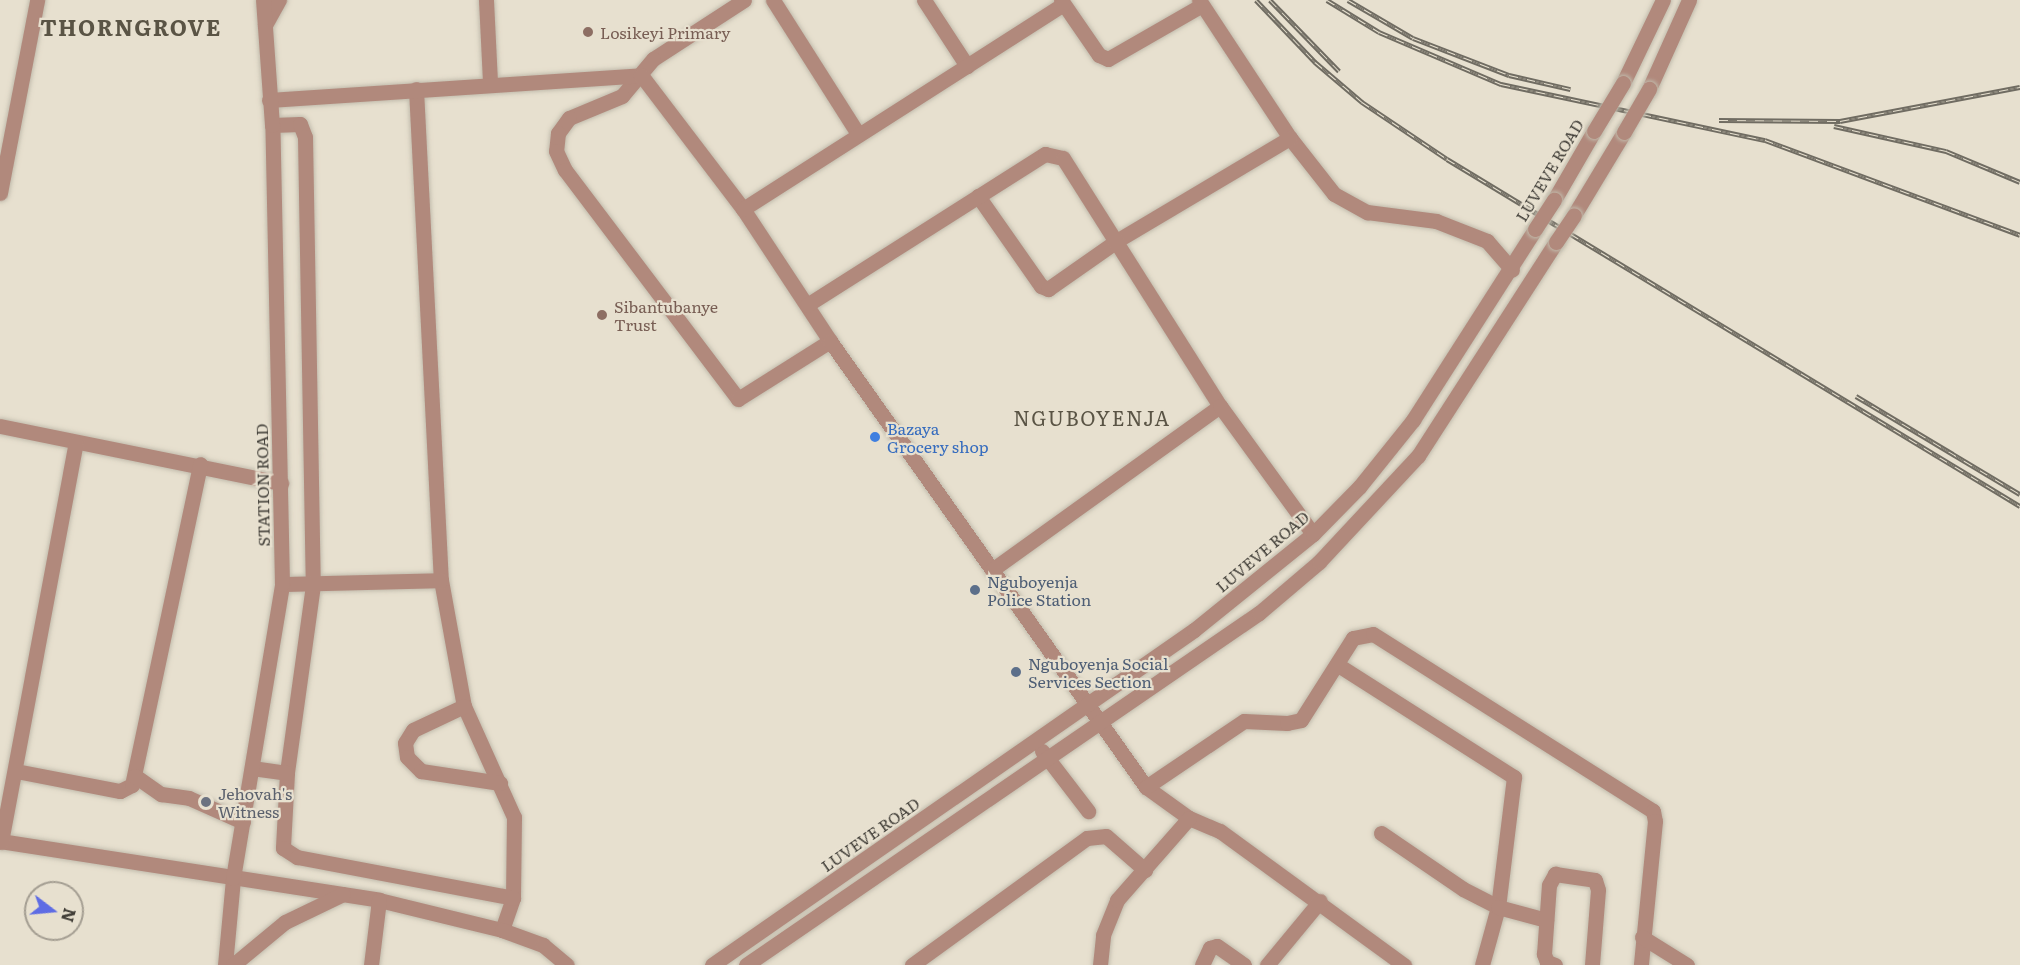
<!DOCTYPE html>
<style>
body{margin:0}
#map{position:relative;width:2020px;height:965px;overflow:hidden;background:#e7e0cf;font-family:Literata,serif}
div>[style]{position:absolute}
.roads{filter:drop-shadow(0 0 2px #c2bcad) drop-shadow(0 0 2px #c2bcad)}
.minor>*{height:15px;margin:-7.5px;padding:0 7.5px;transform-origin:7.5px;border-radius:7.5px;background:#b1897c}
.rail>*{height:5px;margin-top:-2.5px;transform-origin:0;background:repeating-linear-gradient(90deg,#e7e0cf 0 9px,#706c62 0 18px);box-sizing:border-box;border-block:2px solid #706c62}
.bridges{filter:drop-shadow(0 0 2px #c2bcad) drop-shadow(0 0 2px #c2bcad)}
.minor-bridge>*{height:15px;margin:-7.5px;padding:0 7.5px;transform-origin:7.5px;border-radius:7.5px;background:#b1897c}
.dots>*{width:16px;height:16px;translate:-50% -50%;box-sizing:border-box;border:3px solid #e7e0cf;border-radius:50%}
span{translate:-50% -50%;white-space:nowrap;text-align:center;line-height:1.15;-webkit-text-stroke:4.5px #e7e0cf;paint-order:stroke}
.education-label{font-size:16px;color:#785e54}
.left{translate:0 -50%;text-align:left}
.street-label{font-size:16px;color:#3f3c36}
.shop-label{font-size:16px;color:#366cbe}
.service-label{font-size:16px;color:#4e5e75}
.worship-label{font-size:16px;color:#5b616d}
.quarter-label{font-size:20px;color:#5a5445;letter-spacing:1.5px}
.district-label{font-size:22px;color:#5a5445;font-weight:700;letter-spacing:1.5px}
.north{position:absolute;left:24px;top:881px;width:60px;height:60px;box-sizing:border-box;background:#e7e0cf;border:2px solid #a49e92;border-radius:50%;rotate:106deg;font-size:16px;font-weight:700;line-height:24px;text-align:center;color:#3f3c36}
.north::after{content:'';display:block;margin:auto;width:21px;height:27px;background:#5e6ce4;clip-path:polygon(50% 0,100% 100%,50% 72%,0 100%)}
</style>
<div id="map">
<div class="roads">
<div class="minor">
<i style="left:486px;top:0;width:83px;rotate:87.2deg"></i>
<i style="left:744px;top:0;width:108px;rotate:147deg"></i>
<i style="left:653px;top:59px;width:48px;rotate:130deg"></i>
<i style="left:622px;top:96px;width:57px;rotate:157.5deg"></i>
<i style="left:569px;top:118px;width:19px;rotate:126deg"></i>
<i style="left:558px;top:133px;width:18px;rotate:96deg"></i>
<i style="left:556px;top:151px;width:21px;rotate:65deg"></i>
<i style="left:565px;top:170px;width:287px;rotate:52.9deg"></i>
<i style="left:738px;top:399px;width:109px;rotate:-32.2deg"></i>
<i style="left:773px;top:0;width:159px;rotate:57.6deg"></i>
<i style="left:924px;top:0;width:79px;rotate:56.9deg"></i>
<i style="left:1061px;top:0;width:67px;rotate:55.4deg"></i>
<i style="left:1099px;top:55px;width:10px;rotate:24deg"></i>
<i style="left:1108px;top:59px;width:108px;rotate:-29.9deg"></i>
<i style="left:1199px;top:0;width:165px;rotate:56.6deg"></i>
<i style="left:1290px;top:138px;width:71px;rotate:51.8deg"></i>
<i style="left:1334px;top:194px;width:38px;rotate:29deg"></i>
<i style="left:1367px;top:212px;width:70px;rotate:7.4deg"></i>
<i style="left:1436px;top:221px;width:55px;rotate:21.4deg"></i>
<i style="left:1487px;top:241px;width:38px;rotate:49deg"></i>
<i style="left:265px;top:25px;width:29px;rotate:-61deg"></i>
<i style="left:1623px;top:83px;width:92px;rotate:-64.3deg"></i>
<i style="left:416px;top:89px;width:492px;rotate:87.1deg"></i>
<i style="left:441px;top:580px;width:128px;rotate:79.7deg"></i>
<i style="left:464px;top:706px;width:122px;rotate:65.8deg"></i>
<i style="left:514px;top:817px;width:81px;rotate:90.7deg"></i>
<i style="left:513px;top:898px;width:34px;rotate:109deg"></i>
<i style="left:1649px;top:89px;width:98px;rotate:-65.8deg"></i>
<i style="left:269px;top:100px;width:373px;rotate:-3.8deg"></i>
<i style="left:641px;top:75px;width:168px;rotate:52.7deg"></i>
<i style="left:743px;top:209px;width:158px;rotate:56.6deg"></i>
<i style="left:830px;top:341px;width:547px;rotate:54.68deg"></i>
<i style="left:1146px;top:787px;width:53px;rotate:35.8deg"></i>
<i style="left:1189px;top:818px;width:34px;rotate:23deg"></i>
<i style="left:1220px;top:831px;width:228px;rotate:36.1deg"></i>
<i style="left:272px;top:125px;width:28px;rotate:-2deg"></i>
<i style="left:300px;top:124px;width:14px;rotate:69deg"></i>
<i style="left:305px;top:137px;width:448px;rotate:89deg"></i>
<i style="left:313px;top:585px;width:190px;rotate:97.9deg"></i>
<i style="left:287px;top:773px;width:75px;rotate:93.1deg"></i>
<i style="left:283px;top:848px;width:17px;rotate:33deg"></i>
<i style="left:297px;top:857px;width:220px;rotate:10.7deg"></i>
<i style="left:0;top:193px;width:197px;rotate:-79.1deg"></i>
<i style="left:978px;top:196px;width:110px;rotate:55deg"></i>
<i style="left:1041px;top:286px;width:8px;rotate:23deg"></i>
<i style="left:1048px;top:289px;width:85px;rotate:-35deg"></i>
<i style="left:1118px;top:240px;width:200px;rotate:-30.7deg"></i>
<i style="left:1554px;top:200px;width:80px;rotate:-59.9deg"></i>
<i style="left:743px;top:209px;width:380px;rotate:-32.6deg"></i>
<i style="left:1574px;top:215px;width:97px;rotate:-58.9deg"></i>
<i style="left:807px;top:305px;width:282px;rotate:-32.4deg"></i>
<i style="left:1045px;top:154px;width:18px;rotate:13deg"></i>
<i style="left:1063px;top:158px;width:294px;rotate:57.7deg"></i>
<i style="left:1220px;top:406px;width:281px;rotate:144.3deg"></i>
<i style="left:1220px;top:406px;width:158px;rotate:54deg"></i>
<i style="left:0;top:426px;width:287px;rotate:11.5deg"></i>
<i style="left:282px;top:584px;width:159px;rotate:-1.4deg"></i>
<i style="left:1338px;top:665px;width:209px;rotate:32.5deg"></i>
<i style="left:1514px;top:777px;width:131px;rotate:97deg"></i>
<i style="left:1498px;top:907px;width:60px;rotate:105.4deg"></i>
<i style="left:464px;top:706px;width:56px;rotate:154.8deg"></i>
<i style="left:413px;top:730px;width:15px;rotate:122deg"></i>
<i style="left:405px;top:743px;width:14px;rotate:82deg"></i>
<i style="left:407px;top:757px;width:20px;rotate:45deg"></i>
<i style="left:421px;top:771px;width:80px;rotate:8.6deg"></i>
<i style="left:1042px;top:751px;width:76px;rotate:52.5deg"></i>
<i style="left:252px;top:768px;width:35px;rotate:8deg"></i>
<i style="left:16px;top:771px;width:106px;rotate:10.9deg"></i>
<i style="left:120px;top:791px;width:13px;rotate:-27deg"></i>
<i style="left:132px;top:785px;width:328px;rotate:-78deg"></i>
<i style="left:135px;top:776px;width:32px;rotate:35deg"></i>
<i style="left:161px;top:794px;width:28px;rotate:8deg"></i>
<i style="left:189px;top:798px;width:59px;rotate:24deg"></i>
<i style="left:1146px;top:787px;width:118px;rotate:-34deg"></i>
<i style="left:1244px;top:721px;width:43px;rotate:2.7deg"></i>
<i style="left:1287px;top:723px;width:14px;rotate:-12deg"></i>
<i style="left:1301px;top:720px;width:97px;rotate:-57.6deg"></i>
<i style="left:1353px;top:638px;width:20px;rotate:-11deg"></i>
<i style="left:1373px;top:634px;width:331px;rotate:32.3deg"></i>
<i style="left:1653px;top:811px;width:10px;rotate:79deg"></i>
<i style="left:1655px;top:821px;width:145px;rotate:95.6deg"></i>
<i style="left:1381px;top:833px;width:99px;rotate:34.3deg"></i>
<i style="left:1463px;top:889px;width:39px;rotate:27deg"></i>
<i style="left:1498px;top:907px;width:50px;rotate:15.2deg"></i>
<i style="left:0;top:841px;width:384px;rotate:8.8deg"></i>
<i style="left:379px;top:900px;width:127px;rotate:13.7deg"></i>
<i style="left:502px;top:930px;width:44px;rotate:20.1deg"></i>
<i style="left:543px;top:945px;width:31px;rotate:40deg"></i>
<i style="left:1px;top:842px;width:406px;rotate:-79.4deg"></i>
<i style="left:1642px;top:937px;width:53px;rotate:31.9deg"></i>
<i style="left:225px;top:965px;width:87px;rotate:-84.7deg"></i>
<i style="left:233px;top:878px;width:298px;rotate:-80.5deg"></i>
<i style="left:282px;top:584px;width:459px;rotate:-91.2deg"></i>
<i style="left:272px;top:125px;width:125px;rotate:-94.1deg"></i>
<i style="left:233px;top:965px;width:67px;rotate:-39.6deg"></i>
<i style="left:285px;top:922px;width:64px;rotate:-25.8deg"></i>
<i style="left:371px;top:965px;width:65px;rotate:-83deg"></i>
<i style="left:712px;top:965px;width:587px;rotate:-34.8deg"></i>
<i style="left:1194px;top:630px;width:153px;rotate:-38.9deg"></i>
<i style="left:1313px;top:534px;width:67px;rotate:-45.6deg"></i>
<i style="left:1360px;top:486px;width:85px;rotate:-51.2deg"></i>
<i style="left:1413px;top:420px;width:227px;rotate:-57.4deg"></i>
<i style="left:746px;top:965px;width:622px;rotate:-34.46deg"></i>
<i style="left:1259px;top:613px;width:79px;rotate:-40.4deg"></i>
<i style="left:1319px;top:562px;width:145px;rotate:-47deg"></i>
<i style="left:1418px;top:456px;width:255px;rotate:-57.2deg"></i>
<i style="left:912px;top:965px;width:216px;rotate:-36deg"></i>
<i style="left:1087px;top:838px;width:19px;rotate:-6deg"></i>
<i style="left:1106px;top:836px;width:52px;rotate:41.1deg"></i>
<i style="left:1100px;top:965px;width:30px;rotate:-84deg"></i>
<i style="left:1103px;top:935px;width:38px;rotate:-68deg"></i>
<i style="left:1117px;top:900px;width:109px;rotate:-48.7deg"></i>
<i style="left:1202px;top:965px;width:19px;rotate:-65deg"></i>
<i style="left:1210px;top:948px;width:7px;rotate:-16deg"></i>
<i style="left:1217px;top:946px;width:33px;rotate:35deg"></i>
<i style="left:1267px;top:965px;width:83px;rotate:-50.4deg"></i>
<i style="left:1555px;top:965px;width:9px;rotate:-159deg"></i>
<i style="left:1547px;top:962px;width:9px;rotate:-111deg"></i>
<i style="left:1544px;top:954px;width:69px;rotate:-85.9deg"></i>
<i style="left:1549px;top:885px;width:13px;rotate:-61deg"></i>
<i style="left:1555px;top:874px;width:40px;rotate:8.5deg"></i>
<i style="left:1595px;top:880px;width:10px;rotate:73deg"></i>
<i style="left:1598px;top:890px;width:75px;rotate:94.6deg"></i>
</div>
</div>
<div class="rail">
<i style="left:1256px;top:0;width:86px;rotate:46.4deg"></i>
<i style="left:1315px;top:62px;width:62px;rotate:40.4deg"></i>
<i style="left:1362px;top:102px;width:102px;rotate:33.8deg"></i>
<i style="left:1447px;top:159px;width:670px;rotate:31.2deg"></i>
<i style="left:1270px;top:0;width:99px;rotate:45.8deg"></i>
<i style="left:1327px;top:0;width:61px;rotate:31.6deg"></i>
<i style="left:1379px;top:32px;width:133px;rotate:23.1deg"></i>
<i style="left:1501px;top:84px;width:270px;rotate:12deg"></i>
<i style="left:1765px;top:140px;width:272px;rotate:20.4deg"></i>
<i style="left:1348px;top:0;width:75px;rotate:30.3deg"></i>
<i style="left:1413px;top:38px;width:103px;rotate:21.1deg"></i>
<i style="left:1509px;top:75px;width:63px;rotate:12.9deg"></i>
<i style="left:1719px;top:120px;width:121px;rotate:0.5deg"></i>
<i style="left:1840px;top:121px;width:183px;rotate:-10.7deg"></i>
<i style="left:1834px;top:126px;width:115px;rotate:12.6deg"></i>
<i style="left:1946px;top:151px;width:80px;rotate:22.7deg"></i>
<i style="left:1856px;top:396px;width:191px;rotate:30.9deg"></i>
</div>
<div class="bridges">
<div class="minor-bridge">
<i style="left:1594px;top:131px;width:56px;rotate:-58.9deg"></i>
<i style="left:1624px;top:132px;width:50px;rotate:-59.8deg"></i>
<i style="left:1535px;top:229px;width:35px;rotate:-57deg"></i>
<i style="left:1556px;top:242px;width:32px;rotate:-56deg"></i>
</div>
</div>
<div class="dots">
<i style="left:588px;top:32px;background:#8d6e63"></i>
<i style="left:602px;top:315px;background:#8d6e63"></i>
<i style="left:875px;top:437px;background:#3f7fe0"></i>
<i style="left:975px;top:590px;background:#5c6f8a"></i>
<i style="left:1016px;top:672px;background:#5c6f8a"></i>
<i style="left:206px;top:802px;background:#6b7280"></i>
</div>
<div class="education-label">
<span class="left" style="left:600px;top:32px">Losikeyi Primary</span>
<span class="left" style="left:614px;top:315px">Sibantubanye<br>Trust</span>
</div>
<div class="street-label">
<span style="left:1549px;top:170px;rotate:-59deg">LUVEVE ROAD</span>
<span style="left:262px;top:485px;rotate:-91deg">STATION ROAD</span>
<span style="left:1262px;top:551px;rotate:-40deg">LUVEVE ROAD</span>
<span style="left:870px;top:834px;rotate:-35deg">LUVEVE ROAD</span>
</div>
<div class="shop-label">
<span class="left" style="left:887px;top:437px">Bazaya<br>Grocery shop</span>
</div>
<div class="service-label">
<span class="left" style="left:987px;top:590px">Nguboyenja<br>Police Station</span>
<span class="left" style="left:1028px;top:672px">Nguboyenja Social<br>Services Section</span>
</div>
<div class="worship-label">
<span class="left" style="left:218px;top:802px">Jehovah's<br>Witness</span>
</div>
<div class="quarter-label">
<span style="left:1092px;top:417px">NGUBOYENJA</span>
</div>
<div class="district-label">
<span style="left:131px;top:27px">THORNGROVE</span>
</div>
<div class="north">N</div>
</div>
